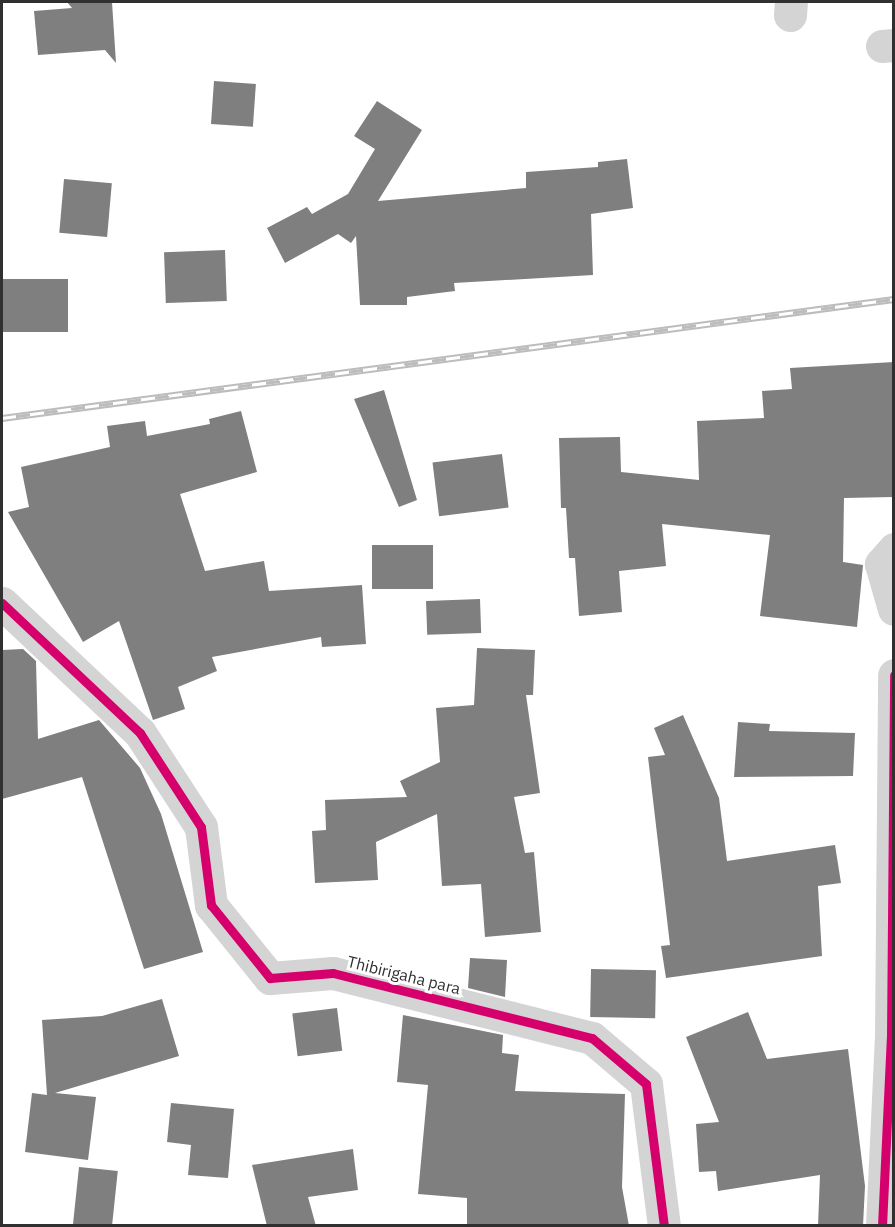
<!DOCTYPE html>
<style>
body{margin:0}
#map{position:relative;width:895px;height:1227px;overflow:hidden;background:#fff;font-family:"IBM Plex Sans",sans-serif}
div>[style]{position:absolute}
.building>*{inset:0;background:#7f7f7f;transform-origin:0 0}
.minor>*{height:33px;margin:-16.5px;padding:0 16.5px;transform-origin:16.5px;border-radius:16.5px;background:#d4d4d4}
.rail>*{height:7px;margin-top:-3.5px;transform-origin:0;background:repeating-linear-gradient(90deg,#fff 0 14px,#bcbcbc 0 28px);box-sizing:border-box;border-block:2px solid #bcbcbc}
.cycleway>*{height:9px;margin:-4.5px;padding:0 4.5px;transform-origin:4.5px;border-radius:4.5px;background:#d6006c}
span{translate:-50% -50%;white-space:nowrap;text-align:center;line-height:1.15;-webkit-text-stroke:6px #fff;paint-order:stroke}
.street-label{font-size:16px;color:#303030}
.frame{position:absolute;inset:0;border:3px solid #303030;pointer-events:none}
</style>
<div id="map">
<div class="building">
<i style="clip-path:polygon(67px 2px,112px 2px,116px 63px,105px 50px,38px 55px,34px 11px,72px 8px)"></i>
<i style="left:214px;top:81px;width:42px;height:43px;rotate:4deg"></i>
<i style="clip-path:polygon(377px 101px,422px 130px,378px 201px,526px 188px,526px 172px,598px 167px,598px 162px,627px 159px,633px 208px,591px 214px,593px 275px,454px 283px,455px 291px,407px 297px,407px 305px,360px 305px,356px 236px,351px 243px,338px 234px,285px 263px,267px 228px,307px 207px,312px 214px,348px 194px,375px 149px,354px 136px)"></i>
<i style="left:64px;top:179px;width:48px;height:54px;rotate:5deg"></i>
<i style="left:225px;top:250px;width:51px;height:61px;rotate:88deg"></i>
<i style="left:68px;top:279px;width:53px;height:66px;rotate:90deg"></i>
<i style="clip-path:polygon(894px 362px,894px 497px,844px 498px,843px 562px,863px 565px,857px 627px,760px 616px,770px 535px,662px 524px,666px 566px,619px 571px,622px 612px,579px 616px,575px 558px,569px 558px,566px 508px,561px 508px,559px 438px,620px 437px,621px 472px,699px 480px,697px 421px,764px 418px,762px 391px,792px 389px,790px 368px)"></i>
<i style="clip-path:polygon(384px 390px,417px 500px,399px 507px,354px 399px)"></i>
<i style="clip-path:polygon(241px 411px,257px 472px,180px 494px,205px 571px,264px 561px,269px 591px,362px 585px,366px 644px,322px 647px,321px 637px,212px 657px,217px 671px,178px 687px,185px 709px,153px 720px,119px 621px,83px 642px,8px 512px,29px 507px,21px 467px,110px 447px,107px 426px,145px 421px,147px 436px,210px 424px,209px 419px)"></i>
<i style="left:502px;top:454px;width:54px;height:70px;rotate:83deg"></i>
<i style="left:433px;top:545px;width:44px;height:61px;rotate:90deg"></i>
<i style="left:480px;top:599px;width:34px;height:54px;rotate:88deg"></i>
<i style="clip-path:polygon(477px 648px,535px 650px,533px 695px,526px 695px,540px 793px,514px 797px,525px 853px,534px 852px,541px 932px,485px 937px,481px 884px,442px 886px,437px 814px,376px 842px,378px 880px,315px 883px,312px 831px,326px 830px,325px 800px,407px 797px,400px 781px,440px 762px,436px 708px,474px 705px)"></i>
<i style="clip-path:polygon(23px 649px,36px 661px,38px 739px,99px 720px,140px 768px,161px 814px,203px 952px,144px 969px,82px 777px,2px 799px,2px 650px)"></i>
<i style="clip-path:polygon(683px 715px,719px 798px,727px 861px,835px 845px,841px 883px,818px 886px,822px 956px,666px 978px,661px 946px,670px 945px,648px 757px,665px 755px,654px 728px)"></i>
<i style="clip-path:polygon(738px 722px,770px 724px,769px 731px,855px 733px,853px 776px,734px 777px)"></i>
<i style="clip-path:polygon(470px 958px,507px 960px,505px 997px,468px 988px)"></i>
<i style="left:591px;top:969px;width:65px;height:48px;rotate:1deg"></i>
<i style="clip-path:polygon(162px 999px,179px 1056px,55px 1093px,96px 1097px,88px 1160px,25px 1152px,32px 1093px,47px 1095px,42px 1020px,102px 1016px)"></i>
<i style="left:337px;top:1008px;width:43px;height:45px;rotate:83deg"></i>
<i style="clip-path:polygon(748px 1012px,767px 1059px,848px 1049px,865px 1186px,863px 1226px,818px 1226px,820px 1175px,718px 1191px,716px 1171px,699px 1172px,696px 1124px,719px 1122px,686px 1037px)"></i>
<i style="clip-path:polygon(403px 1015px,503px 1035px,502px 1053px,519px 1055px,515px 1091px,625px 1094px,622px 1187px,629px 1226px,467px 1226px,467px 1198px,418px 1194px,428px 1085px,397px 1082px)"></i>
<i style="clip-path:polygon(171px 1103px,234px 1109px,228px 1178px,188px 1175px,191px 1145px,167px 1142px)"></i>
<i style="clip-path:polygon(353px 1149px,358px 1190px,308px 1197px,316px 1226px,267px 1226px,252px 1165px)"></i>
<i style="left:79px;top:1167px;width:39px;height:59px;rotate:6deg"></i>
</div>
<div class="minor">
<i style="left:790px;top:15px;width:13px;rotate:-86deg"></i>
<i style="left:882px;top:46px;width:12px;rotate:-5deg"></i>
<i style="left:894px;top:549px;width:20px;rotate:131deg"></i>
<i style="left:881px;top:564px;width:47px;rotate:73.9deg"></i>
<i style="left:2px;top:603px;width:190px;rotate:43.3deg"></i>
<i style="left:140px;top:733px;width:112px;rotate:57deg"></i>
<i style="left:201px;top:827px;width:79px;rotate:82.7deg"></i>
<i style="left:211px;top:905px;width:94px;rotate:51.1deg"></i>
<i style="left:270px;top:978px;width:63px;rotate:-4.5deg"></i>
<i style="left:333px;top:973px;width:267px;rotate:14.1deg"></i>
<i style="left:592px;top:1038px;width:71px;rotate:40.4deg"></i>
<i style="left:646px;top:1084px;width:143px;rotate:82.8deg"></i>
<i style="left:882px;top:1226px;width:191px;rotate:-87.3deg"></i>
<i style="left:891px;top:1035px;width:360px;rotate:-89.5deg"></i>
</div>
<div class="rail">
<i style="left:2px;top:418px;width:900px;rotate:-7.6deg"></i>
</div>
<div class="cycleway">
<i style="left:2px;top:603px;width:190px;rotate:43.3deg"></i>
<i style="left:140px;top:733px;width:112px;rotate:57deg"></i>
<i style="left:201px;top:827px;width:79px;rotate:82.7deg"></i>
<i style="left:211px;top:905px;width:94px;rotate:51.1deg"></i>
<i style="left:270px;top:978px;width:63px;rotate:-4.5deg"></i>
<i style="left:333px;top:973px;width:267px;rotate:14.1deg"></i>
<i style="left:592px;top:1038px;width:71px;rotate:40.4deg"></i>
<i style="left:646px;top:1084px;width:143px;rotate:82.8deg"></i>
<i style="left:882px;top:1226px;width:191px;rotate:-87.3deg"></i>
<i style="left:891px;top:1035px;width:360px;rotate:-89.5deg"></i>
</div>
<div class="street-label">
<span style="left:404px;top:975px;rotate:14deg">Thibirigaha para</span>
</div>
<div class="frame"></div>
</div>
